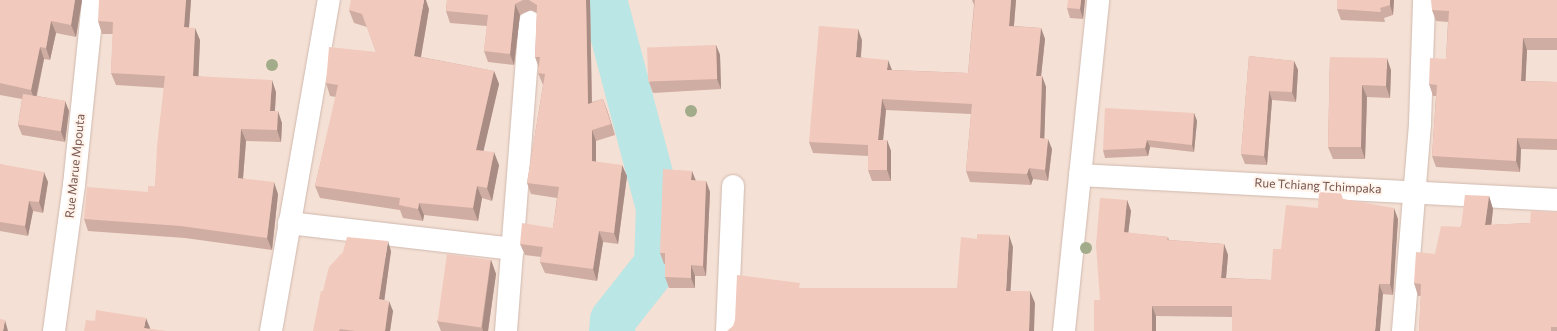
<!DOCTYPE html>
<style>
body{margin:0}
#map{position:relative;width:1557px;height:331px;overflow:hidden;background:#fcf0e6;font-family:Commissioner,sans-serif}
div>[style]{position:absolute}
.residential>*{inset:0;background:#f4e0d4;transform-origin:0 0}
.river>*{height:46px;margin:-23px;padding:0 23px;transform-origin:23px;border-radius:23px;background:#bae6e5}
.roads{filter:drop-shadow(0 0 1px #d0b8ae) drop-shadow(0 0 1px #d0b8ae)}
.minor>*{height:22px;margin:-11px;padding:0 11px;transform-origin:11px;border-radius:11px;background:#fff}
.trees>*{width:12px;height:12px;margin:-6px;border-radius:50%;background:#a2ac8b}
.wall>*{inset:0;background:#d0ada3}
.shaded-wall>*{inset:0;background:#a98d84}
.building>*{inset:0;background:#f2c9bd;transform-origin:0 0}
span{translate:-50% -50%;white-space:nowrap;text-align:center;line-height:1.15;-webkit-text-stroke:4px #fff4ec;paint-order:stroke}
.street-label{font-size:12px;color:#76524a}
</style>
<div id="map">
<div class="residential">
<i style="left:0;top:0;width:1557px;height:331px"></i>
</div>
<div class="river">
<i style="left:604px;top:0;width:215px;rotate:75.2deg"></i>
<i style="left:659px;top:208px;width:56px;rotate:92deg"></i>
<i style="left:657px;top:264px;width:71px;rotate:128.2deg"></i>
<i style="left:613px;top:320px;width:11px;rotate:95deg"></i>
</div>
<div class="roads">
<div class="minor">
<i style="left:1080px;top:175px;width:478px;rotate:3deg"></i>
<i style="left:289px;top:223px;width:226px;rotate:6.6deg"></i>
<i style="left:54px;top:331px;width:147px;rotate:-82.2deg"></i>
<i style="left:74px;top:185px;width:186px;rotate:-84.1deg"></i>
<i style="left:271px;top:331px;width:336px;rotate:-80.1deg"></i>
<i style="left:506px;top:331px;width:310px;rotate:-85.6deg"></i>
<i style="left:727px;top:331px;width:145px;rotate:-87.6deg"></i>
<i style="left:1064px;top:331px;width:333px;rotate:-84.1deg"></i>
<i style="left:1403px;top:331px;width:209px;rotate:-85.3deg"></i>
<i style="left:1420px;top:123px;width:123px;rotate:-88.1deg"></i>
</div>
</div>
<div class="trees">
<i style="left:272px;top:65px"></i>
<i style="left:691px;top:111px"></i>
<i style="left:1086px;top:248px"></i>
</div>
<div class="wall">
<i style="clip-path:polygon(0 0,82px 0,76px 37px,56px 33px,50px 60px,44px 59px,37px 96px,65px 101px,69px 111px,65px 142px,22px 135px,18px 125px,22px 99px,0 95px)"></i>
<i style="clip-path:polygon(191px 0,189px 28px,200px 40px,198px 76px,276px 92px,275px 111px,282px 123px,281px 142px,246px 141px,243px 178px,278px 194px,272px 250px,185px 238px,88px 231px,84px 219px,148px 192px,155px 186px,164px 88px,116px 85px,111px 73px,113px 34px,102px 34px,98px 21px)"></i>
<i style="clip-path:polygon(447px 0,590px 0,592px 102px,603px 99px,615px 135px,596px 141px,596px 162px,627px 176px,618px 244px,603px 242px,597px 281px,545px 273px,540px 262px,541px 257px,525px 255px,520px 244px,553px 228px,557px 198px,531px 194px,527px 183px,543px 85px,538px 73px,539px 68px,535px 57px,537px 13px,531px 10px,520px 15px,514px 65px,488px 62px,484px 51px,487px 26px,450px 23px,446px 11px)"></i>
<i style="clip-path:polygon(972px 0,1016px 0,1014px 26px,1041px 28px,1045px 39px,1041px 76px,1042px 76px,1046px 87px,1044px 138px,1052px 149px,1048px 181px,1033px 179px,1031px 185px,970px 182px,966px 171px,971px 114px,886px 110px,883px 140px,887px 140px,891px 151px,891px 181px,872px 181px,868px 170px,868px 156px,813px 153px,809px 142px,862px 40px,861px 57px,892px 70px,968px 73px,974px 5px)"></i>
<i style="clip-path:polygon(1085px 0,1083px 19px,1070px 18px,1067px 8px)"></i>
<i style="clip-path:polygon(1394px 0,1393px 15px,1384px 18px,1385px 22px,1341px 20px,1337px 9px)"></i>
<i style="clip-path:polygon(1557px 0,1557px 50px,1527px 50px,1525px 81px,1557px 82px,1557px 150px,1521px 149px,1520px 172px,1436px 167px,1432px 156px,1436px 96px,1433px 96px,1429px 84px,1446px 59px,1448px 22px,1436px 21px,1432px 10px)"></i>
<i style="clip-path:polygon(429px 9px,421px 57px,494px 71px,499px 84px,483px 151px,499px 165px,492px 201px,482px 198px,478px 221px,424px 215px,423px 221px,403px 218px,400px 210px,320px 198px,315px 186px,336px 97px,330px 96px,326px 83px,376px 52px,367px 27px,354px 23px,349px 10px)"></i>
<i style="clip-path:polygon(716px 45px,720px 55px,721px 89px,653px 93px,649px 82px)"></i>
<i style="clip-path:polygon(1249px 56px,1294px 61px,1298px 70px,1296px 102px,1272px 100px,1267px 165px,1245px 164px,1241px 154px)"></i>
<i style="clip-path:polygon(1330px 57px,1391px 70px,1390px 98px,1367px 97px,1365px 159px,1333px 159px,1328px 147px)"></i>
<i style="clip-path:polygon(1194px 113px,1197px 121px,1194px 152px,1150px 147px,1148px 156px,1105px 158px,1103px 150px)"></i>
<i style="clip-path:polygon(0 164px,48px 182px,43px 213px,33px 211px,28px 236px,0 231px)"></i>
<i style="clip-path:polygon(692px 171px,695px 181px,706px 181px,710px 192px,706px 276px,695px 276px,695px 288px,669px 288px,665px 277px,665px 264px,664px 264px,660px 253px)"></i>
<i style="clip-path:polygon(1489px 196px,1493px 209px,1491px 225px,1530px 223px,1557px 212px,1557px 331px,1419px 331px,1421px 296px,1418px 296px,1414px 283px,1435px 254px)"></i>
<i style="clip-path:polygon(1343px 199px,1398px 219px,1393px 295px,1383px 294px,1232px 317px,1156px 316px,1100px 300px,1127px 200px,1131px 211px,1128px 233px,1168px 237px,1169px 240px,1224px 244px,1228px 255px,1226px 278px,1271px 280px,1281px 249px,1318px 208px)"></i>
<i style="clip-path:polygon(391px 251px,384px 300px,393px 311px,390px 331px,313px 331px)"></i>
<i style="clip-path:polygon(491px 260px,496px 274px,488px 331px,441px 331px,437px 321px)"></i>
</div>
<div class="shaded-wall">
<i style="clip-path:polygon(75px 0,82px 0,76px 37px,71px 25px)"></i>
<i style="clip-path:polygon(186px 0,191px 0,188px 40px,184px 27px)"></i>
<i style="clip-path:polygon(424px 0,426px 0,429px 9px,419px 68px,414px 56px)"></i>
<i style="clip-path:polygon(586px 0,590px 0,592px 115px,588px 104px)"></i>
<i style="clip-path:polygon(1011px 0,1016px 0,1013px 36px,1009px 26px)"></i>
<i style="clip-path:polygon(1081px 0,1085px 0,1083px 19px,1080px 9px)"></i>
<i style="clip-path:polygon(1390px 0,1394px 0,1393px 15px,1390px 5px)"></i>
<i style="clip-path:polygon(515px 4px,520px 15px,514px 65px,510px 54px)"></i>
<i style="clip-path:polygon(51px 21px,56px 33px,50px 60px,46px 48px)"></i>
<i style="clip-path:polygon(195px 28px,200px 40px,198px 88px,193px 76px)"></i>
<i style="clip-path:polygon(1041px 28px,1045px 39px,1040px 86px,1036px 76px)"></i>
<i style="clip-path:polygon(858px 29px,862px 40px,860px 67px,856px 57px)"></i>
<i style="clip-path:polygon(1523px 38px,1527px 50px,1525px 93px,1521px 81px)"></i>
<i style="clip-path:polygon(716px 45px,720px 55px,721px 89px,717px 79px)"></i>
<i style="clip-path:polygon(40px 47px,44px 59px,35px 102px,31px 90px)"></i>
<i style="clip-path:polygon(1387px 58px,1391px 70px,1390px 98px,1386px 86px)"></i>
<i style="clip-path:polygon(888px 60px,892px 70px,887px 70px)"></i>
<i style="clip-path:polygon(1294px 61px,1298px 70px,1296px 102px,1292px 92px)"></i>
<i style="clip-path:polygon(494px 71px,499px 84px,481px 162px,476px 150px)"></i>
<i style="clip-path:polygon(1042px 76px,1046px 87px,1044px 149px,1040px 138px)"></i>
<i style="clip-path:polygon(272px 80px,276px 92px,274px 123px,270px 111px)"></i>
<i style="clip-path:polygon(1362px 85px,1367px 97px,1365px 159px,1361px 147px)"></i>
<i style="clip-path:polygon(1269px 91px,1272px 100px,1267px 165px,1264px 156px)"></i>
<i style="clip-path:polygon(603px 99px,607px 110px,615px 135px,611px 124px)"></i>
<i style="clip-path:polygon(882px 99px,886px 110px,882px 151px,878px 140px)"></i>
<i style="clip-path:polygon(65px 101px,69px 111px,65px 142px,61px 132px)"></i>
<i style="clip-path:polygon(278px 111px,282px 123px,281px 142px,277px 130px)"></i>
<i style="clip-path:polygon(1194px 113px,1197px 121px,1194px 152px,1192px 145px)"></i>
<i style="clip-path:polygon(241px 129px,246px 141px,242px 190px,238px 178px)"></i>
<i style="clip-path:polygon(592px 130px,596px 141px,596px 173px,592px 161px)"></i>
<i style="clip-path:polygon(1517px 138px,1521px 149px,1520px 172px,1516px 161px)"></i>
<i style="clip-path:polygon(1048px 139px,1052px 149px,1048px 181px,1045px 170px)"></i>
<i style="clip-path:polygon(887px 140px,891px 151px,891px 181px,887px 170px)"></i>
<i style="clip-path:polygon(1147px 140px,1150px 147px,1148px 156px,1145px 148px)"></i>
<i style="clip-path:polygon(494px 152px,499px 165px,492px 201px,487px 188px)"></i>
<i style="clip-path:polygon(622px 165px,627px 176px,618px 244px,614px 233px)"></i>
<i style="clip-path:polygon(1029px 168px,1033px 179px,1031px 185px,1027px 174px)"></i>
<i style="clip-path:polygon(692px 171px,696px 181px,691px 180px)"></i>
<i style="clip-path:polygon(44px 172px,48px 182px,43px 213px,39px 202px)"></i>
<i style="clip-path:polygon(706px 181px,710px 192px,706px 276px,703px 266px)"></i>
<i style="clip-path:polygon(274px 182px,278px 194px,272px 250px,267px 238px)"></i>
<i style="clip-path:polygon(477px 186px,482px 198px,478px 221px,473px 208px)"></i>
<i style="clip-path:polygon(1489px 196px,1493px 209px,1490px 238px,1485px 225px)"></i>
<i style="clip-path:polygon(1127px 200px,1131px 211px,1127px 243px,1124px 232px)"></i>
<i style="clip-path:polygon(29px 201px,33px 211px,28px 236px,25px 226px)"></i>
<i style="clip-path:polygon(419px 203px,424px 215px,423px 221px,418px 209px)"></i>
<i style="clip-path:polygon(1394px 208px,1398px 219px,1393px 295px,1390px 284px)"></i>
<i style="clip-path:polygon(599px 231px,603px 242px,597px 281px,593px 269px)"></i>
<i style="clip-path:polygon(1009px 235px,1013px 247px,1010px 302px,1006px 291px)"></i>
<i style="clip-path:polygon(388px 241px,391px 251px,383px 310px,379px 299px)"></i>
<i style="clip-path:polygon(1224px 244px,1228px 255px,1225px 289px,1221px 278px)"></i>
<i style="clip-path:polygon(491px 260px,496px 274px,488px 331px,483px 331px,482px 327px)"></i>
<i style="clip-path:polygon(691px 265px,695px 276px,695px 288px,691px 278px)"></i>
<i style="clip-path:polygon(1379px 284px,1383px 294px,1380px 331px,1375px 331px)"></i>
<i style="clip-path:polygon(1030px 291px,1035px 303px,1034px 331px,1029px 331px)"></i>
<i style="clip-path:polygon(389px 301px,393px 311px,390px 331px,385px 331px)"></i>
<i style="clip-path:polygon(1152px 306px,1156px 316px,1156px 331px,1152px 331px)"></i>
<i style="clip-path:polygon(146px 318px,150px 328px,150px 331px,144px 328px)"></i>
<i style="clip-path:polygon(5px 320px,8px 331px,3px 331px)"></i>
</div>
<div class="building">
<i style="clip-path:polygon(0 0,75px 0,71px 25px,51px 21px,46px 48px,40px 47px,31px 90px,0 83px)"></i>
<i style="clip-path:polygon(99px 0,186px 0,184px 27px,195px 28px,193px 76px,272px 80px,270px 111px,278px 111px,277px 130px,241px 129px,238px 178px,274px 182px,267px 238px,181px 226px,84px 219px,87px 187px,148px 192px,148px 186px,155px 186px,157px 146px,165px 76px,111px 73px,113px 22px,98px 21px)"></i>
<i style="clip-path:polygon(351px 0,424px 0,414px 56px,494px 71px,476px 150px,494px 152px,487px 188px,477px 186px,473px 208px,419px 203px,418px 209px,399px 205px,400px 198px,315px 186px,338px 85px,326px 83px,329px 47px,376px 52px,362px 14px,349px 10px)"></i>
<i style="clip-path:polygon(447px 0,523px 0,515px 4px,510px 54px,484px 51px,488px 15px,446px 11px)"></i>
<i style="clip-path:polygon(529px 0,586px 0,588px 104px,603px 99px,611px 124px,592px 130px,592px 161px,622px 165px,614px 233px,599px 231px,593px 269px,540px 262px,543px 247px,520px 244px,522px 223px,553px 228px,559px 187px,527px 183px,545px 74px,538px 73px,540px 57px,535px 57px,537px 5px)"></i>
<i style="clip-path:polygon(975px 0,1011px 0,1009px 26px,1041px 28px,1036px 76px,1042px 76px,1040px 138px,1048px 139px,1045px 170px,1029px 168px,1027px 174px,966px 171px,972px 104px,882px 99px,878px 140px,887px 140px,887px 170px,868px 170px,868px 145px,809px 142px,819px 26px,858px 29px,856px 57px,888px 60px,887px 70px,968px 73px)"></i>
<i style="clip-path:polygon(1068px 0,1081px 0,1080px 9px,1067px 8px)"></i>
<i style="clip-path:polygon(1337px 0,1390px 0,1390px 5px,1380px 8px,1381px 12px,1337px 9px)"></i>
<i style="clip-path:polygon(1431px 0,1557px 0,1557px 38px,1523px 38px,1521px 81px,1557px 82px,1557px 139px,1517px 138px,1516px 161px,1432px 156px,1437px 85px,1429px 84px,1430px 58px,1446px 59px,1449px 11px,1432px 10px)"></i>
<i style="left:716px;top:45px;width:34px;height:69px;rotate:88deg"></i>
<i style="clip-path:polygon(1249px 56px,1294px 61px,1292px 92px,1269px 91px,1264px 156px,1241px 154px)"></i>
<i style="clip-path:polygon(1330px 57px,1387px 58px,1386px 86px,1362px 85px,1361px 147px,1328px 147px)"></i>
<i style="left:23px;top:94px;width:43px;height:31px;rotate:9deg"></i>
<i style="clip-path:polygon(1105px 108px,1194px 113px,1192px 145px,1147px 140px,1145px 148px,1103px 150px)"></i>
<i style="clip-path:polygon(0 164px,44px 172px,39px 202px,29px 201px,25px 226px,0 222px)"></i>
<i style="clip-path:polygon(663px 169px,692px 171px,691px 180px,706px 181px,703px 266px,691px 265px,691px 278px,665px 277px,665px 253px,660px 253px)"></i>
<i style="clip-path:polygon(1319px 192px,1341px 193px,1343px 199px,1394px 208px,1390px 284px,1379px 284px,1375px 331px,1232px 331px,1232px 306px,1152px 306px,1152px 331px,1094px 331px,1094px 300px,1100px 300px,1096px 245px,1100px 198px,1127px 200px,1124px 232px,1168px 237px,1167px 240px,1224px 244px,1221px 278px,1271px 280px,1273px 249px,1281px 249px,1286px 205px,1318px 208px)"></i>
<i style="clip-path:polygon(1465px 195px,1489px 196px,1485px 225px,1530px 223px,1531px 211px,1557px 212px,1557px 327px,1551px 327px,1551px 331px,1419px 331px,1421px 284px,1414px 283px,1416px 252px,1435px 254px,1441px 226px,1461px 227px)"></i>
<i style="clip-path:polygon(977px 234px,1009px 235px,1006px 291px,1030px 291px,1029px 331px,727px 331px,733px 326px,735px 320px,737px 275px,800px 283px,799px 288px,957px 288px,961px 237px,977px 239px)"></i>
<i style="clip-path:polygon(347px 237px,388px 241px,379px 299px,389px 301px,385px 331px,355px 331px,340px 329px,339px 331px,313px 331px,321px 291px,323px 291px,329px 267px,343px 252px)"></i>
<i style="left:447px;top:254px;width:44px;height:68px;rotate:8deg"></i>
<i style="clip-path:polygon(96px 310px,146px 318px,144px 328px,167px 331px,84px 331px,86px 320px,95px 321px)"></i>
<i style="clip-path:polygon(0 319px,5px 320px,3px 331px,0 331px)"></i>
</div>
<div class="street-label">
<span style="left:75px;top:166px;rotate:-84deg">Rue Marue Mpouta</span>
<span style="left:1318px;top:186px;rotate:3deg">Rue Tchiang Tchimpaka</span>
</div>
</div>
